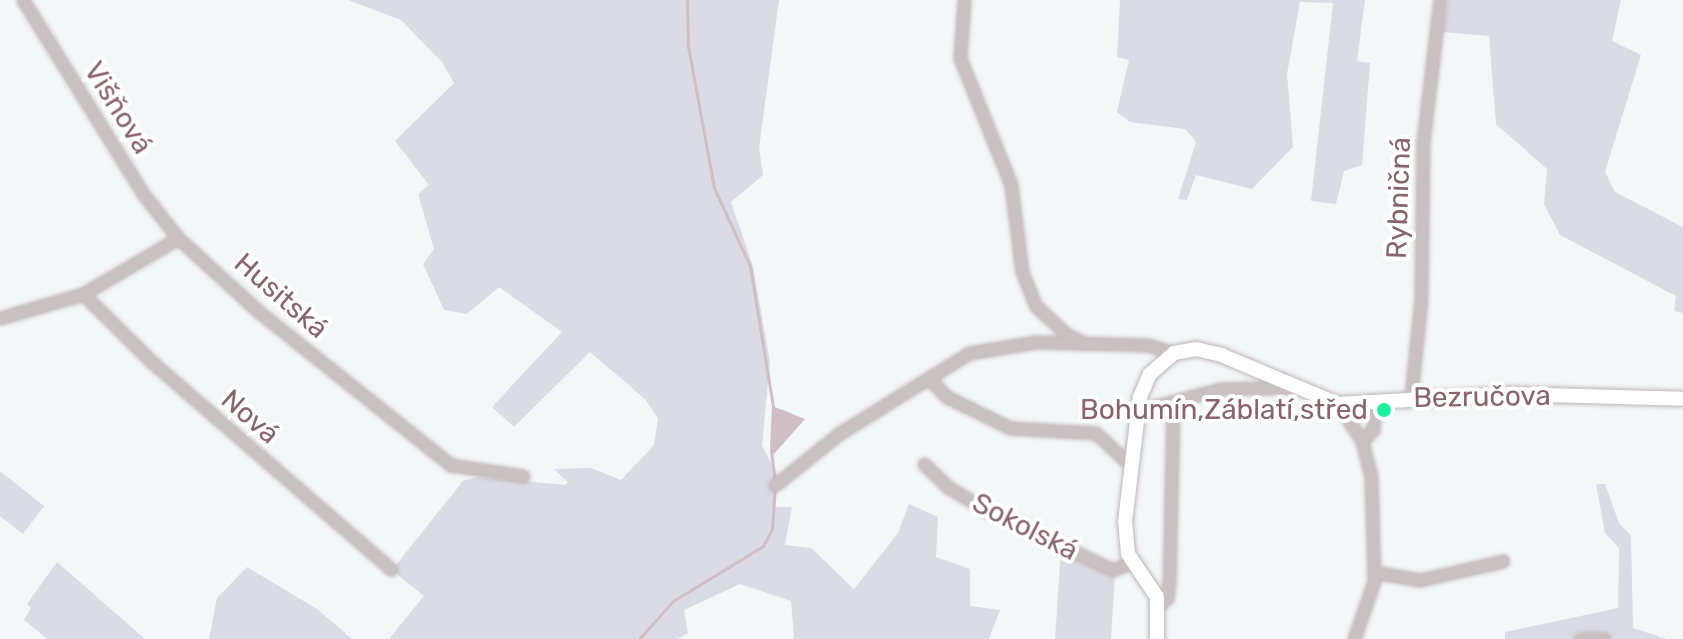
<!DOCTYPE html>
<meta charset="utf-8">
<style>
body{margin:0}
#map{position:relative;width:1683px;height:639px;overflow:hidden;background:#f4f7f8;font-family:Rubik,sans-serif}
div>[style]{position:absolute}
.green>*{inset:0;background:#dadbe4}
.water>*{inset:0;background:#cfbec4}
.stream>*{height:3px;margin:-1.5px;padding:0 1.5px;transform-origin:1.5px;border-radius:1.5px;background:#cfbec4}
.roads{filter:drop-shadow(0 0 2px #bfb5b7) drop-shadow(0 0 2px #bfb5b7)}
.minor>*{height:11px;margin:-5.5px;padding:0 5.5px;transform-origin:5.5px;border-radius:5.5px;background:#c9c0c2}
.major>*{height:14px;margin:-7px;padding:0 7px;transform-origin:7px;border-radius:7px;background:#fff}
.dots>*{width:22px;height:22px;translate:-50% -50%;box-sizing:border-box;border:4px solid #fff;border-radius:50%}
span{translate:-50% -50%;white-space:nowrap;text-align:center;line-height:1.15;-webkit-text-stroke:8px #fff;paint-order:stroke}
.street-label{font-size:28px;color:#88646b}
.poi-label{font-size:28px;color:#88646b}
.right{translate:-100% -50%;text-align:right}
</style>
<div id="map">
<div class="green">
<i style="clip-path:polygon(348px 0,779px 0,759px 148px,763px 175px,731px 202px,753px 266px,770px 362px,762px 445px,777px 474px,775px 507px,792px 507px,785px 545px,811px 548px,854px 589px,898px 533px,909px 504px,938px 517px,936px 557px,970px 569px,970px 606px,1000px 610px,989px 639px,794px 639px,791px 601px,740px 584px,684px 610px,688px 633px,677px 639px,389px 639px,424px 596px,397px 574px,396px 565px,463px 481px,477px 477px,565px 485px,568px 482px,554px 469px,591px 468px,621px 480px,654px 445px,658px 418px,645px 399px,590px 352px,514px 427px,492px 407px,562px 332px,499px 287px,467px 314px,444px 310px,423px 264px,434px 249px,418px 194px,429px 185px,395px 141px,454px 83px,442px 62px,401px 20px)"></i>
<i style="clip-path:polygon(1120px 0,1365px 0,1357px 61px,1370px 63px,1362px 165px,1344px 171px,1336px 204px,1311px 201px,1333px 3px,1300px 2px,1287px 74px,1293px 147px,1252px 189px,1196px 175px,1187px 200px,1178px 199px,1196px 142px,1185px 129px,1130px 122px,1117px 112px,1129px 60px,1117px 57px)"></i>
<i style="clip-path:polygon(1448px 0,1621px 0,1612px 41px,1641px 55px,1605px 172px,1615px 192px,1683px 227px,1683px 313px,1674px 311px,1676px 296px,1560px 235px,1544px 204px,1547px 169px,1496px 124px,1489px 36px,1442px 32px)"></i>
<i style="clip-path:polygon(0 471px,44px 506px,23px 534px,0 516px)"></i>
<i style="clip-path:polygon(1596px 484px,1605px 484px,1619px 523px,1631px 536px,1633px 628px,1667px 639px,1505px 639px,1505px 632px,1618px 608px,1619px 548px,1605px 533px)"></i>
<i style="clip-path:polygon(1061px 550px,1115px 573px,1111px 639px,1055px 639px)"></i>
<i style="clip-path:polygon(57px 562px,145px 639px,47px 639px,24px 620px,31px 608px,27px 604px)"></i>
<i style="clip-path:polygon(247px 567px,317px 609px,352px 639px,209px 639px,217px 598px)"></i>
</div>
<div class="water">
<i style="clip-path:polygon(772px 406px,805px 419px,774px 454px,770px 448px)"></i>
</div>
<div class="stream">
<i style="left:687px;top:0;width:46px;rotate:88.8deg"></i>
<i style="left:688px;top:46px;width:144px;rotate:79.6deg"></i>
<i style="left:714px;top:188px;width:86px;rotate:65.2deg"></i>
<i style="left:750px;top:266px;width:143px;rotate:80.7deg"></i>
<i style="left:783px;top:411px;width:20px;rotate:30deg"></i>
<i style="left:771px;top:450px;width:32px;rotate:83deg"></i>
<i style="left:639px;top:639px;width:51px;rotate:-48.2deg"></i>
<i style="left:673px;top:601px;width:105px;rotate:-31.4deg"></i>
<i style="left:763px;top:546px;width:19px;rotate:-62deg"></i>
<i style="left:772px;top:529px;width:39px;rotate:-86deg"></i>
</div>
<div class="roads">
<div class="minor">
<i style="left:23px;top:0;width:229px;rotate:58.2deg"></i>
<i style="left:144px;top:195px;width:55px;rotate:51.7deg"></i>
<i style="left:178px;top:238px;width:110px;rotate:42.4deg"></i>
<i style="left:259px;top:312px;width:246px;rotate:38.6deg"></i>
<i style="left:451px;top:465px;width:73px;rotate:8.7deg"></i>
<i style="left:964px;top:0;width:58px;rotate:93.9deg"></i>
<i style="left:960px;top:58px;width:137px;rotate:68.1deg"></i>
<i style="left:1011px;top:185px;width:88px;rotate:82.8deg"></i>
<i style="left:1022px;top:272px;width:37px;rotate:68deg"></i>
<i style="left:1036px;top:306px;width:42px;rotate:43.1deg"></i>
<i style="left:1067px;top:335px;width:21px;rotate:25deg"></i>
<i style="left:83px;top:294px;width:98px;rotate:44.6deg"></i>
<i style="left:153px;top:363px;width:315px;rotate:40.9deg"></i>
<i style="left:0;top:318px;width:86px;rotate:-16.1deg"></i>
<i style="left:83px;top:294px;width:110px;rotate:-30.5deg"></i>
<i style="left:929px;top:378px;width:26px;rotate:47deg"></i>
<i style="left:947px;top:397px;width:70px;rotate:26.2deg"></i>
<i style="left:1010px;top:428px;width:86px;rotate:3.3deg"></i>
<i style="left:1096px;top:433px;width:48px;rotate:43.3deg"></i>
<i style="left:1411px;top:397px;width:100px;rotate:-84.2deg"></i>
<i style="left:1421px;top:298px;width:156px;rotate:-89.3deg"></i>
<i style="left:1423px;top:142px;width:143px;rotate:-83.2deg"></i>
<i style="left:1338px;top:404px;width:44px;rotate:57deg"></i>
<i style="left:1362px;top:441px;width:37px;rotate:76deg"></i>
<i style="left:1371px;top:477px;width:104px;rotate:88.3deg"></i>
<i style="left:1374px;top:581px;width:61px;rotate:109deg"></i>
<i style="left:1137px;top:411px;width:87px;rotate:-14.7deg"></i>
<i style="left:1221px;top:389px;width:77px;rotate:-1.5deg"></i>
<i style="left:1362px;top:441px;width:16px;rotate:-45deg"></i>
<i style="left:1373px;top:430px;width:29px;rotate:-86deg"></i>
<i style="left:924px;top:464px;width:33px;rotate:44deg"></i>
<i style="left:948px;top:487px;width:42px;rotate:31.4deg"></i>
<i style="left:984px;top:509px;width:143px;rotate:25.3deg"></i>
<i style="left:1113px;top:570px;width:21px;rotate:-23deg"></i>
<i style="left:775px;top:485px;width:83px;rotate:-38.7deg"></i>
<i style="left:840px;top:433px;width:152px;rotate:-31.8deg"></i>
<i style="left:969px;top:353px;width:68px;rotate:-9.3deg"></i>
<i style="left:1036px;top:342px;width:112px;rotate:1.5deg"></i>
<i style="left:1148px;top:345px;width:27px;rotate:17deg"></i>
<i style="left:1374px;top:572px;width:47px;rotate:9.9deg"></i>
<i style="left:1420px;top:580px;width:85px;rotate:-12.9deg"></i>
<i style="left:1159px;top:605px;width:11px;rotate:-41deg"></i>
<i style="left:1167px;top:598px;width:14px;rotate:-82deg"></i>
<i style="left:1169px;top:584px;width:179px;rotate:-88.7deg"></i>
<i style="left:1580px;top:639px;width:24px"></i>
</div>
<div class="major">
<i style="left:1157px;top:639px;width:42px;rotate:-90deg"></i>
<i style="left:1157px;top:597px;width:52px;rotate:-124deg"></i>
<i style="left:1128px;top:554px;width:32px;rotate:-95deg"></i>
<i style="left:1125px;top:522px;width:126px;rotate:-83.2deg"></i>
<i style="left:1140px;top:397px;width:25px;rotate:-67deg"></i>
<i style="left:1150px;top:374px;width:32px;rotate:-41deg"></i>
<i style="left:1174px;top:353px;width:22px;rotate:-10deg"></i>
<i style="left:1196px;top:349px;width:26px;rotate:13deg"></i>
<i style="left:1221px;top:355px;width:127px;rotate:22.7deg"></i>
<i style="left:1338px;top:404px;width:171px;rotate:-3.3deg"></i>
<i style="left:1509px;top:394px;width:174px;rotate:1.6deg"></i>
</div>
</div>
<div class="dots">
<i style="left:1384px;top:410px;background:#1bf19d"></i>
</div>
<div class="street-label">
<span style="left:118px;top:108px;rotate:58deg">Višňová</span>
<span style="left:1399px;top:198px;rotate:-88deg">Rybničná</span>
<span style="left:281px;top:296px;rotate:41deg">Husitská</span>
<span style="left:1482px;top:397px;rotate:-1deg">Bezručova</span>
<span style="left:250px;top:417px;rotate:41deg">Nová</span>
<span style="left:1025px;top:527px;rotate:27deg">Sokolská</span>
</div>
<div class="poi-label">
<span class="right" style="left:1368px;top:410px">Bohumín,Záblatí,střed</span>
</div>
</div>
